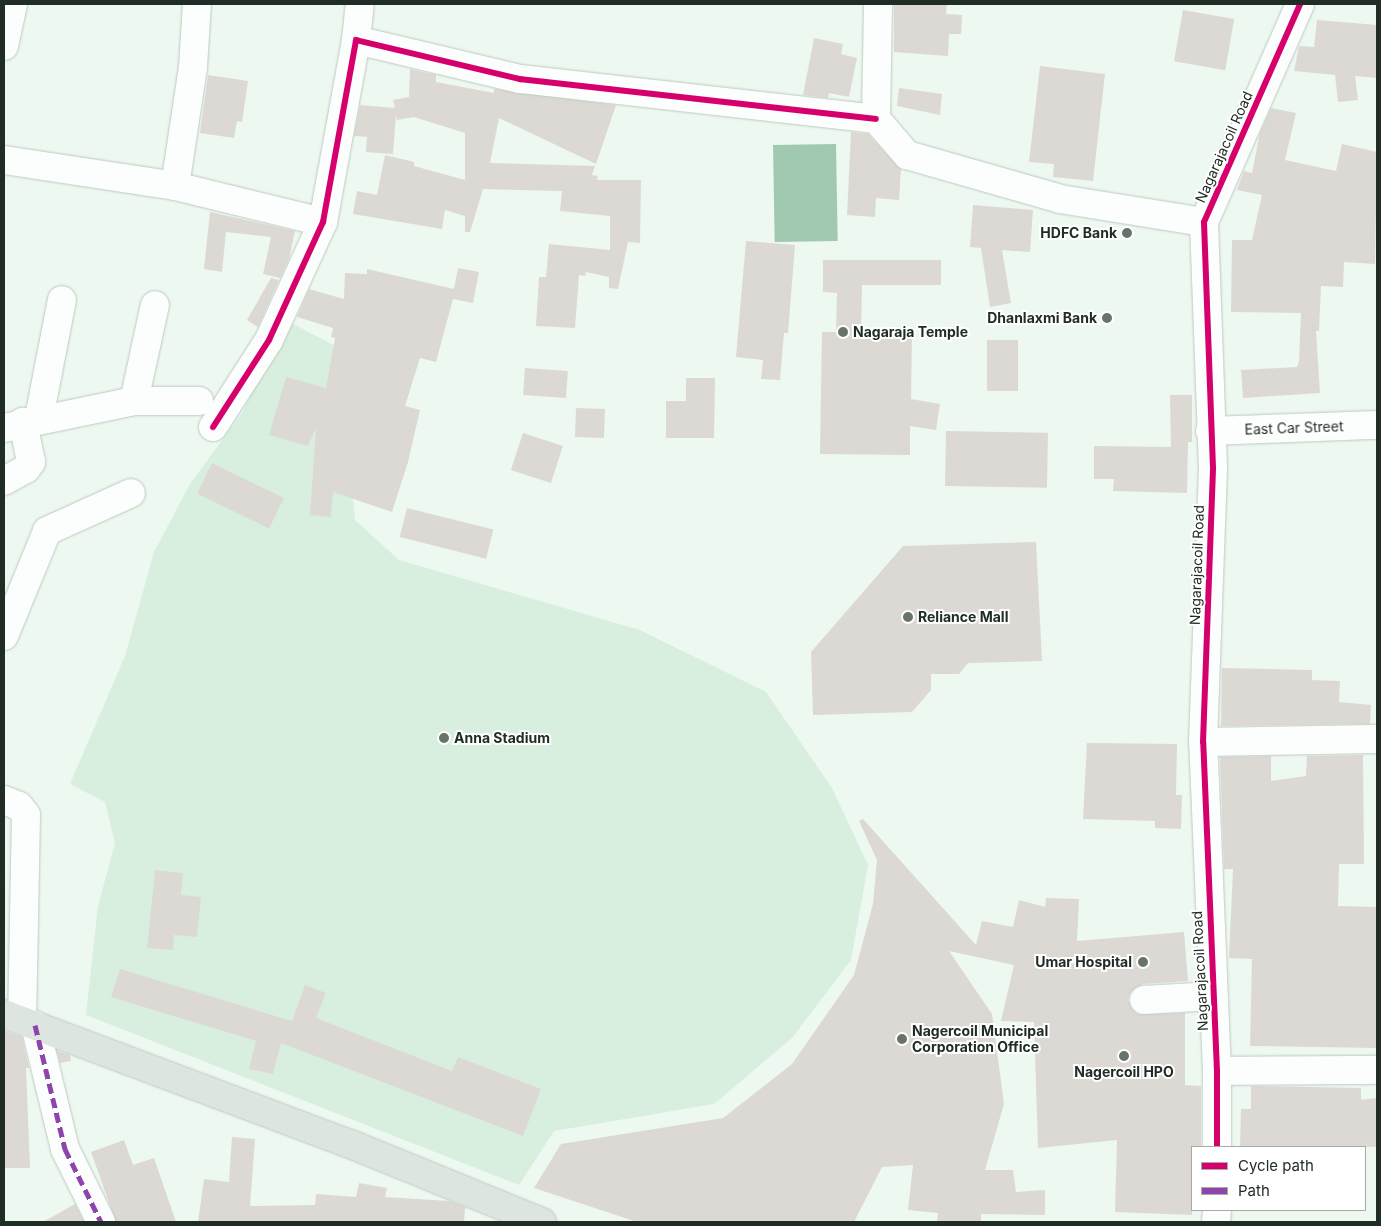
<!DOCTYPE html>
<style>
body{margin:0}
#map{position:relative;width:1381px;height:1226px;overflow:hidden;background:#edf8f0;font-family:Inter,sans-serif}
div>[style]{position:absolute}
.green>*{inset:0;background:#d8efdf}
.water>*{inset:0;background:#a1c9af;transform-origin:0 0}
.building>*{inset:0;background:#dcd9d5;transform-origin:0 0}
.roads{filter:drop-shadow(0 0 1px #bdc9c1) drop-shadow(0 0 1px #bdc9c1)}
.minor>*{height:28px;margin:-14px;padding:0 14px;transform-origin:14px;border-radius:14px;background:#fcfefd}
.major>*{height:28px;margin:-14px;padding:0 14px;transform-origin:14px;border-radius:14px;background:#dde5e0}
.quiet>*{height:5px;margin-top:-2.5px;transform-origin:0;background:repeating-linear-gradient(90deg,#8e44ad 0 10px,transparent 0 15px)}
.cycleway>*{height:6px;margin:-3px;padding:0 3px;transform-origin:3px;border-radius:3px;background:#d6006c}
.dots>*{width:14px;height:14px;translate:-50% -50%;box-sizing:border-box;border:2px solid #fff;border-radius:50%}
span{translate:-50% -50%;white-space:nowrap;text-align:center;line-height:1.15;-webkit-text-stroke:4px #fff;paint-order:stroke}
.street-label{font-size:14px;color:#202d24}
.poi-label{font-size:14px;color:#202d24;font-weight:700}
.right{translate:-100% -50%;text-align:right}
.left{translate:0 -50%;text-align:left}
.frame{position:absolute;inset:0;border:5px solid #202d24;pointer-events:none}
.legend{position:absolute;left:1191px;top:1146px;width:175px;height:65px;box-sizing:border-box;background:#fff;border:1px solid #a6aba7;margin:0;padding:6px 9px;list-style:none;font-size:15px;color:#202d24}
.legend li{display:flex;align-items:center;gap:10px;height:25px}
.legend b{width:25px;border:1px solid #a6aba7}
</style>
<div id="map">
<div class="green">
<i style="clip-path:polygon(286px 320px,339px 348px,355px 520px,399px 560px,640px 630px,766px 692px,832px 788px,868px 865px,851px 960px,792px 1038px,714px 1104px,554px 1131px,519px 1185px,86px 1015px,98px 906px,115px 843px,105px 802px,70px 784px,125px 656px,154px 552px,190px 484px,242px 413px)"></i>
</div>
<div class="water">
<i style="left:836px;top:144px;width:97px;height:63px;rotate:89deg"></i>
</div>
<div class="building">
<i style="clip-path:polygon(894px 4px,947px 4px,946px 14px,962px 15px,961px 34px,949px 34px,948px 56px,894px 52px)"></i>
<i style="left:1183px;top:10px;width:52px;height:52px;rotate:10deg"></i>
<i style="clip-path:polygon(1317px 20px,1377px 25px,1377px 78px,1355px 76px,1358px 100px,1338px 102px,1335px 75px,1294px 71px,1299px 46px,1314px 47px)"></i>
<i style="clip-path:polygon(814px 38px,843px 44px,841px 54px,857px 58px,849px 97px,829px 93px,828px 98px,803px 95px)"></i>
<i style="clip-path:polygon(1040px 66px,1105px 74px,1093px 181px,1053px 177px,1054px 164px,1029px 162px)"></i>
<i style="clip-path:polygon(410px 69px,436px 75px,436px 82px,494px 93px,494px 89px,616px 105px,596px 164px,499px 118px,490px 163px,595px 166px,592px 175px,598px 176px,597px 180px,641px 180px,640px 243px,628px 242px,618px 289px,609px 288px,609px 277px,586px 272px,585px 276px,579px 275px,575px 328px,536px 326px,539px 277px,546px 277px,549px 244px,610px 250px,610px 216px,560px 211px,562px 191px,483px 189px,470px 232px,465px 232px,465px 216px,445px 210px,442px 229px,353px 214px,357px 191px,377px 195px,385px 155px,414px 162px,414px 166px,465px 180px,465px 133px,414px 117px,397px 120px,396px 115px,393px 154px,366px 152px,367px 137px,354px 136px,360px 105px,395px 108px,393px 100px,409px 97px)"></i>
<i style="clip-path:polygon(208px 75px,248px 81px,242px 122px,237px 121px,234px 138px,200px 133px)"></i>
<i style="clip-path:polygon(899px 88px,942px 94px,940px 115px,897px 106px)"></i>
<i style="clip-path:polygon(1271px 108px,1296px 113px,1285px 160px,1336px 171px,1342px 144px,1377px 152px,1375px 264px,1344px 262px,1343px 287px,1321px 286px,1319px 331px,1316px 331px,1320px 393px,1243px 398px,1241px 370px,1297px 367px,1299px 362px,1301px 313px,1231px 312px,1232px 240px,1252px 240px,1262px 195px,1237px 190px,1244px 171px,1252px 173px,1260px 133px)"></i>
<i style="clip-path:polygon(851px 132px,868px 134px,901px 169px,899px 200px,876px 198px,875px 217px,847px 215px)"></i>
<i style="clip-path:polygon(973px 205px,1033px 210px,1030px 252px,1002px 250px,1011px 303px,990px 307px,981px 248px,970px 247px)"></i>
<i style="clip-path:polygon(210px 212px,295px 231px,289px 259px,280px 278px,263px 274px,271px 237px,226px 232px,222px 272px,204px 269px)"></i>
<i style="clip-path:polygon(746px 241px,795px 245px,788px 333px,784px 333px,780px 380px,761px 379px,763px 360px,736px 357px)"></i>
<i style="clip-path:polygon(823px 260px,941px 260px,941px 285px,862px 285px,861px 332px,877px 333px,877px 336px,912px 337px,911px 399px,940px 404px,936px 430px,910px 426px,910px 455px,820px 454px,822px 332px,836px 332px,837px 293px,823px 292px)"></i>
<i style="clip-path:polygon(458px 268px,479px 272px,473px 303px,453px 299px,436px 362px,420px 358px,405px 406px,420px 410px,408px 462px,392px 512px,333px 492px,331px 517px,310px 515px,316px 428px,308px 446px,269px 435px,286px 377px,326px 388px,335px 338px,331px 337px,333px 328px,297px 317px,309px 289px,344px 299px,345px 273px,367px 274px,367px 269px,454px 289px)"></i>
<i style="clip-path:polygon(271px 278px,279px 280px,258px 327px,247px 320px)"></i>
<i style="left:987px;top:340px;width:31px;height:51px"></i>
<i style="left:525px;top:368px;width:43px;height:27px;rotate:4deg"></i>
<i style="clip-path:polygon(686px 378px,715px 378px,714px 438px,666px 438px,666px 401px,686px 401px)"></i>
<i style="clip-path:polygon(1170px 395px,1192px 395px,1192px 442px,1188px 442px,1187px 493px,1113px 491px,1114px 479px,1094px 479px,1094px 446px,1171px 447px)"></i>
<i style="left:576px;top:408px;width:29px;height:29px;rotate:2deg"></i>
<i style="left:946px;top:431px;width:102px;height:55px;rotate:1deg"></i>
<i style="left:523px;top:433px;width:42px;height:39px;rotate:18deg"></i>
<i style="left:212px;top:463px;width:80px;height:34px;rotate:26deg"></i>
<i style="left:407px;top:508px;width:89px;height:30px;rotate:14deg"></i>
<i style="clip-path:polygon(1036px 542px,1042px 661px,968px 663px,959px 674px,931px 674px,931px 690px,912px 712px,813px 715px,811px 652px,903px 546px)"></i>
<i style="clip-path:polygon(1222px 668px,1312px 670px,1312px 680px,1340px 681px,1339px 702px,1371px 705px,1370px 724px,1221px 726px)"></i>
<i style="clip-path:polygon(1087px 743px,1177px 744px,1176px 795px,1182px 795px,1181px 829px,1155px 828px,1155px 821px,1083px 819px)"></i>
<i style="clip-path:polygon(1363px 755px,1364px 864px,1339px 864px,1338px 906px,1377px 907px,1377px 1048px,1250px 1046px,1252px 959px,1229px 958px,1233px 869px,1224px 869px,1220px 757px,1271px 756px,1271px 781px,1306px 776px,1307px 756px)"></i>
<i style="clip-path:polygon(863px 819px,976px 945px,982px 921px,1013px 927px,1019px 900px,1045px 907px,1046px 898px,1079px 899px,1077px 941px,1184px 932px,1188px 981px,1143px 984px,1130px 993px,1128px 1000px,1137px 1014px,1185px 1013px,1185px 1085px,1201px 1086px,1201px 1147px,1192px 1147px,1192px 1215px,1115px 1212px,1117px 1140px,1038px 1148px,1034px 1022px,1001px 1021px,1014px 965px,949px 951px,992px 1014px,1004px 1104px,985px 1170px,1013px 1170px,1016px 1192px,1045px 1190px,1045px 1215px,981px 1214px,981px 1222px,937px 1222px,938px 1213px,908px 1210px,913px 1165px,882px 1167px,854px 1222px,637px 1222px,534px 1188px,561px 1144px,723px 1118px,792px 1064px,854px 975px,873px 904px,877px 860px,859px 821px)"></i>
<i style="clip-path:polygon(155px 870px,183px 873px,181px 895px,201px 897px,197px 937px,174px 935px,173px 950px,147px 948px)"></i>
<i style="clip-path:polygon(120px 969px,292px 1021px,305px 985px,326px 993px,316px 1018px,452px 1071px,458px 1057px,541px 1089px,523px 1136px,281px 1043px,273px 1074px,249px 1069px,256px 1041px,111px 997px)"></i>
<i style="clip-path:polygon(4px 1031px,22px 1037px,29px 1068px,26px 1068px,30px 1168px,4px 1168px)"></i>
<i style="clip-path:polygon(57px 1051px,70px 1055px,71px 1061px,60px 1063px)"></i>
<i style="clip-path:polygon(1251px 1086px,1361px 1088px,1361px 1100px,1377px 1098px,1377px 1147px,1240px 1147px,1241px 1109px,1251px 1109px)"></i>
<i style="clip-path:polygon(232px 1137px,255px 1139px,250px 1206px,315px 1205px,316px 1194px,356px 1197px,359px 1183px,387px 1188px,385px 1197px,449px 1201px,465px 1207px,464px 1222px,198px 1222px,204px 1179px,229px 1182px)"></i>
<i style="clip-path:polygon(124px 1140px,133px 1165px,154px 1158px,176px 1222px,116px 1222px,91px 1152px)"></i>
<i style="clip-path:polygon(75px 1204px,84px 1222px,43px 1222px)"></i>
</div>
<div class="roads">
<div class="minor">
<i style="left:878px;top:4px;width:115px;rotate:91deg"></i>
<i style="left:876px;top:119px;width:48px;rotate:49.3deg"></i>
<i style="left:907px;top:155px;width:159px;rotate:16deg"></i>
<i style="left:1060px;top:199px;width:146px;rotate:9.1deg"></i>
<i style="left:356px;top:40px;width:36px;rotate:-84deg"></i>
<i style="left:4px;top:46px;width:43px;rotate:-77.9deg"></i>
<i style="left:4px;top:160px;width:173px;rotate:8.6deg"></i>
<i style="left:175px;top:186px;width:152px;rotate:13.7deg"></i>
<i style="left:175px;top:186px;width:120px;rotate:-81.4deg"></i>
<i style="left:193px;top:67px;width:63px;rotate:-86.4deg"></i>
<i style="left:134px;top:401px;width:98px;rotate:-77.7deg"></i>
<i style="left:39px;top:418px;width:120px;rotate:-79deg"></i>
<i style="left:213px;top:427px;width:103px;rotate:-57.2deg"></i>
<i style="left:269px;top:340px;width:130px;rotate:-65.4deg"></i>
<i style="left:323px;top:222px;width:185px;rotate:-79.7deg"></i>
<i style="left:356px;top:40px;width:169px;rotate:13.4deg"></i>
<i style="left:520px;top:79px;width:358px;rotate:6.4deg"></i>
<i style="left:4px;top:428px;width:133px;rotate:-11.7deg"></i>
<i style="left:134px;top:401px;width:65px"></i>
<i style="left:1210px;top:431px;width:167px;rotate:-2.1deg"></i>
<i style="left:4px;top:481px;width:25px;rotate:-29deg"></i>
<i style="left:26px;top:469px;width:9px;rotate:-54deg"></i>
<i style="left:31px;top:462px;width:41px;rotate:-101.3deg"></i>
<i style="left:4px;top:636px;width:113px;rotate:-67.7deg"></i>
<i style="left:47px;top:531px;width:92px;rotate:-24.3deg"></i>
<i style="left:1203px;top:742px;width:174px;rotate:-1deg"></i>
<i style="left:4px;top:800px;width:16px;rotate:22deg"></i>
<i style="left:19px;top:806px;width:11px;rotate:52deg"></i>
<i style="left:26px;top:815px;width:205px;rotate:91.1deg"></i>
<i style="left:1144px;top:1000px;width:69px;rotate:-3.3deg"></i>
<i style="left:35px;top:1025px;width:128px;rotate:76.4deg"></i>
<i style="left:65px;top:1149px;width:81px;rotate:63.7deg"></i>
<i style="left:1217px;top:1071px;width:160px;rotate:-0.4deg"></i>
<i style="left:1217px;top:1147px;width:76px;rotate:-90deg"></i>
<i style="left:1217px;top:1071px;width:329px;rotate:-92.4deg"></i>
<i style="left:1203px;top:742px;width:274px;rotate:-87.9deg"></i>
<i style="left:1213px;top:468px;width:246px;rotate:-92.1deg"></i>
<i style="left:1204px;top:222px;width:238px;rotate:-66.2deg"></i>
<i style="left:1216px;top:1222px;width:12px;rotate:-85deg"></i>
</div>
<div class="major">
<i style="left:4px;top:1014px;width:373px;rotate:20.6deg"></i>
<i style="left:353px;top:1145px;width:204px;rotate:22.2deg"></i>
</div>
</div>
<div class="quiet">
<i style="left:35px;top:1025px;width:128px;rotate:76.4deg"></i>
<i style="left:65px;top:1149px;width:81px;rotate:63.7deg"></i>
</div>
<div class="cycleway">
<i style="left:213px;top:427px;width:103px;rotate:-57.2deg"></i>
<i style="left:269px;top:340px;width:130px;rotate:-65.4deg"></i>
<i style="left:323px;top:222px;width:185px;rotate:-79.7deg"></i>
<i style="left:356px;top:40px;width:169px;rotate:13.4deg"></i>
<i style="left:520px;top:79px;width:358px;rotate:6.4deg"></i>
<i style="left:1217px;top:1147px;width:76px;rotate:-90deg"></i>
<i style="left:1217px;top:1071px;width:329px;rotate:-92.4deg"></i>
<i style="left:1203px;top:742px;width:274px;rotate:-87.9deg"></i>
<i style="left:1213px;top:468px;width:246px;rotate:-92.1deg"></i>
<i style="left:1204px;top:222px;width:238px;rotate:-66.2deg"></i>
</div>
<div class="dots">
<i style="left:1127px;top:233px;background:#68746b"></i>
<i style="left:1107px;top:318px;background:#68746b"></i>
<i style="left:843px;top:332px;background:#68746b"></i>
<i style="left:908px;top:617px;background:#68746b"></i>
<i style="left:444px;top:738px;background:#68746b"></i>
<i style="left:1143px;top:962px;background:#68746b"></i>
<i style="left:902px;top:1039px;background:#68746b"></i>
<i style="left:1124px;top:1056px;background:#68746b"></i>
</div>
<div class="street-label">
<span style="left:1224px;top:147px;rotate:-66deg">Nagarajacoil Road</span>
<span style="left:1294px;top:428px;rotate:-2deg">East Car Street</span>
<span style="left:1197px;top:565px;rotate:-88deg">Nagarajacoil Road</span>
<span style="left:1200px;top:971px;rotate:-93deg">Nagarajacoil Road</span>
</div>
<div class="poi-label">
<span class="right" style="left:1117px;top:233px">HDFC Bank</span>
<span class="right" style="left:1097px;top:318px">Dhanlaxmi Bank</span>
<span class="left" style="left:853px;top:332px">Nagaraja Temple</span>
<span class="left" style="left:918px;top:617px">Reliance Mall</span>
<span class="left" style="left:454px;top:738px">Anna Stadium</span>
<span class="right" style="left:1132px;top:962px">Umar Hospital</span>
<span class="left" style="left:912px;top:1039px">Nagercoil Municipal<br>Corporation Office</span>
<span style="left:1124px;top:1072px">Nagercoil HPO</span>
</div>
<div class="frame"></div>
<ul class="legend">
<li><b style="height:6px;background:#d6006c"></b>Cycle path</li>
<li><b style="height:6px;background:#8e44ad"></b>Path</li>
</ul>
</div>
